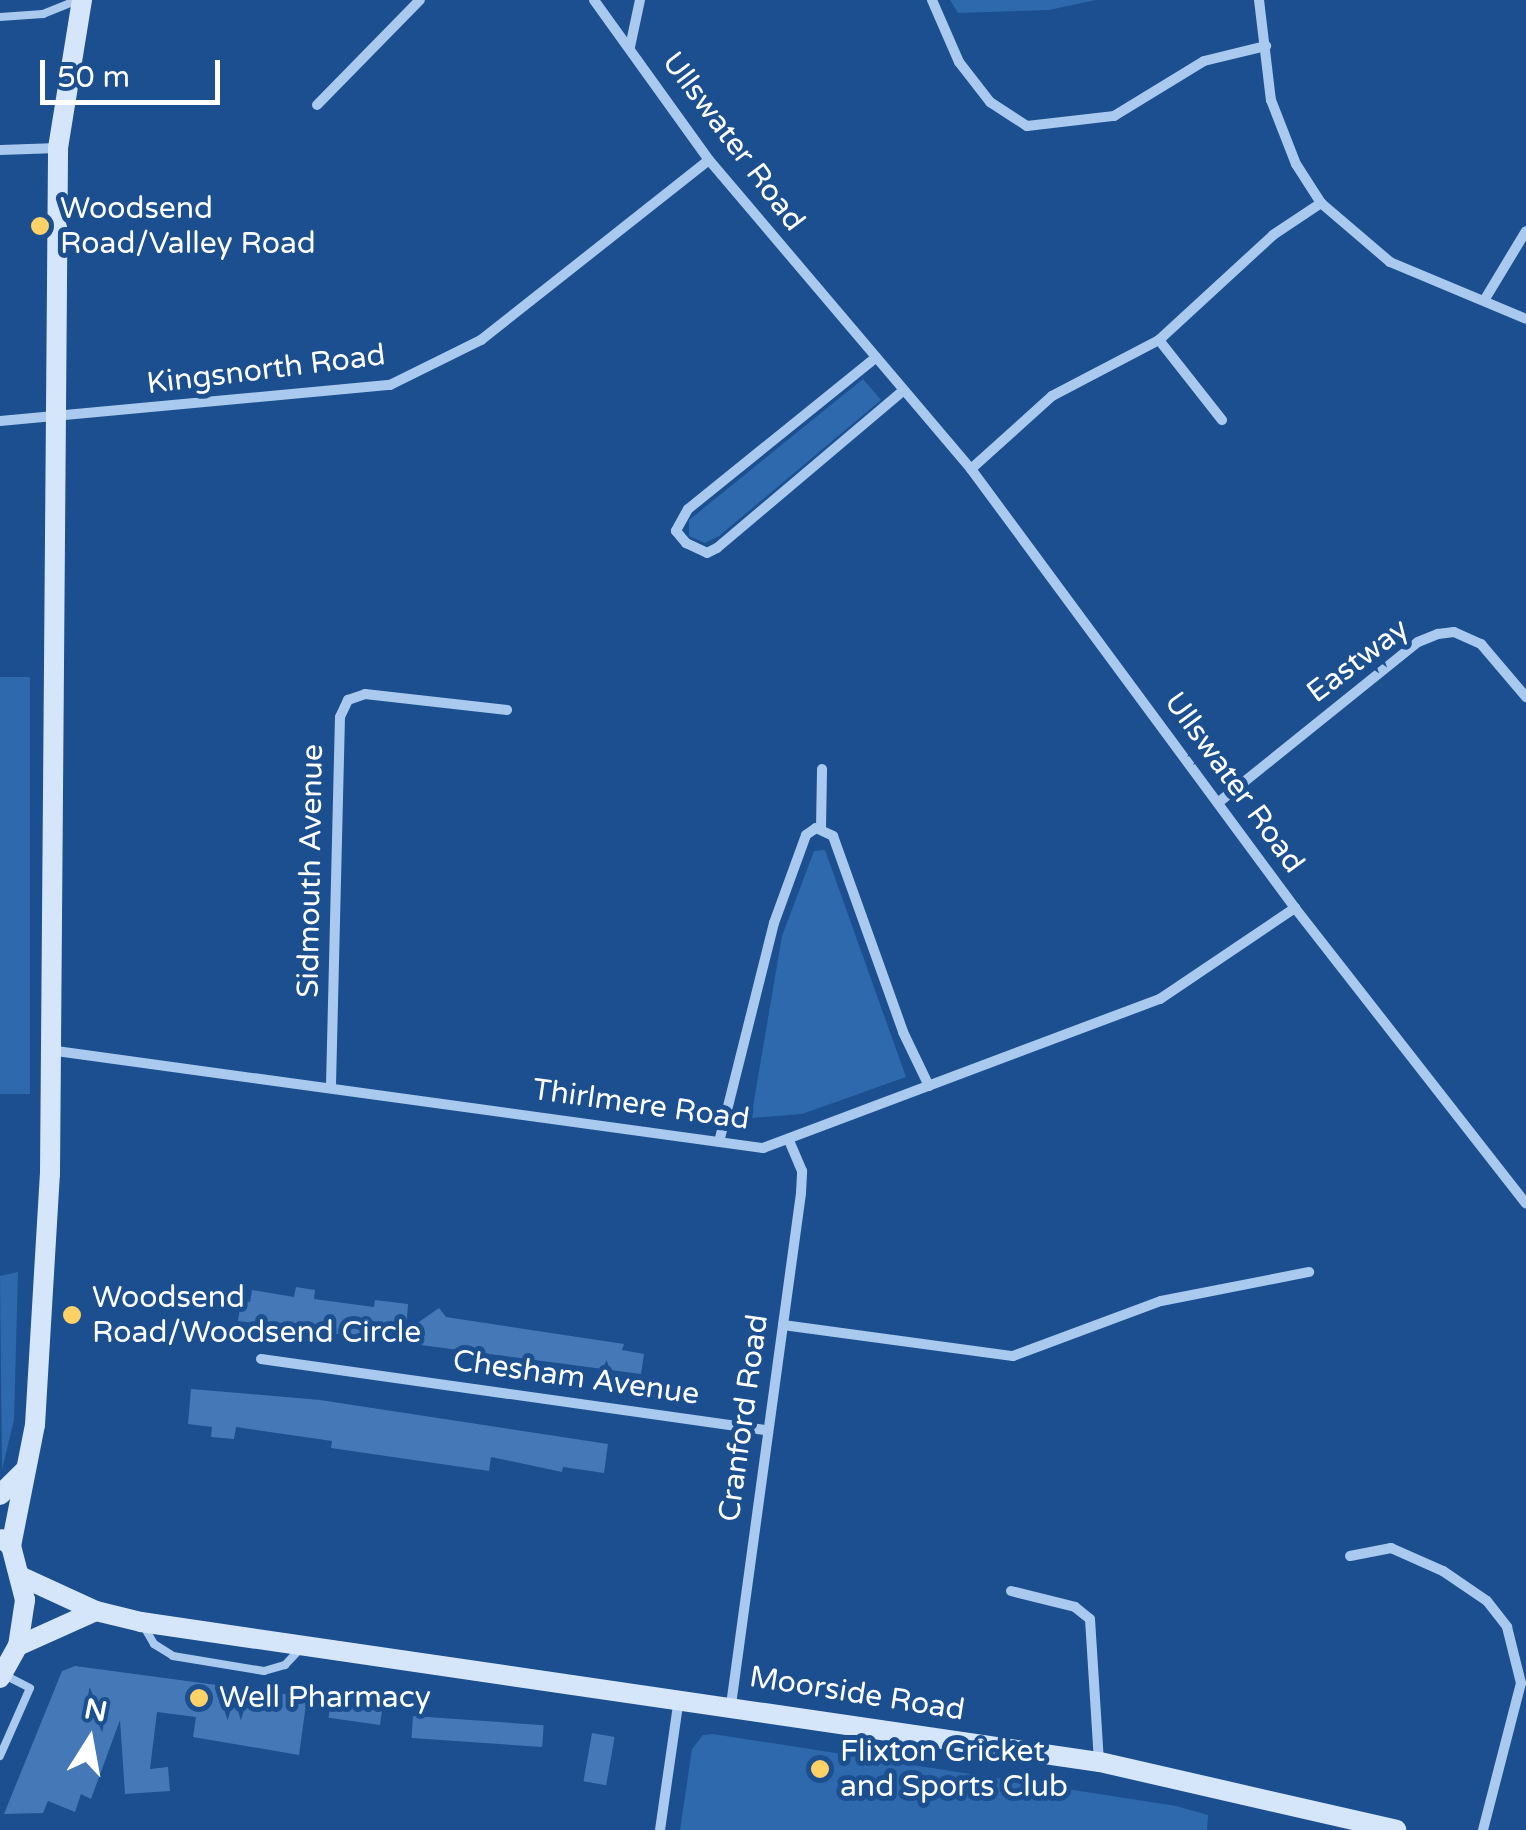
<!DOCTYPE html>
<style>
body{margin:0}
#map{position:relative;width:1526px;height:1830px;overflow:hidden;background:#1b4f8f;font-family:"Varela Round",sans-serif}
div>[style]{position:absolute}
.green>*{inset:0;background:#2e69ad;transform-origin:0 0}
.building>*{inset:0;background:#4478b7;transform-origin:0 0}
.lane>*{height:8px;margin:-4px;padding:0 4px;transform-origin:4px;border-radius:4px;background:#a9c9ee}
.street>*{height:10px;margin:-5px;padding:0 5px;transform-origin:5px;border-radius:5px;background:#a9c9ee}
.secondary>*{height:20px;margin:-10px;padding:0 10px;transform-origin:10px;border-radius:10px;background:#d6e6fa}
.dots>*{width:28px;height:28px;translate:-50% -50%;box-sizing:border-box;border:5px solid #1b4f8f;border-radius:50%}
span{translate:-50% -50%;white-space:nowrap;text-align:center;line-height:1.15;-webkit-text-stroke:10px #1b4f8f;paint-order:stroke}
.street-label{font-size:30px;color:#fff}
.poi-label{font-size:30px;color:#fff}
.left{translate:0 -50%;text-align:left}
.north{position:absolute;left:40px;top:1690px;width:100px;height:100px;-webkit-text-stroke:8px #1b4f8f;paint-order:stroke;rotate:11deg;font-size:28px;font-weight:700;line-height:40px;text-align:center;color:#fff}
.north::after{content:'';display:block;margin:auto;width:35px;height:45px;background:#fff;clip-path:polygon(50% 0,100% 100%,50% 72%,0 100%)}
.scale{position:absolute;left:40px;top:60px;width:180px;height:45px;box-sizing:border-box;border:5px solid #fff;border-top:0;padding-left:12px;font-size:30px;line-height:35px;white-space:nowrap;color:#fff;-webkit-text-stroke:8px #1b4f8f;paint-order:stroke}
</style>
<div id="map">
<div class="green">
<i style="clip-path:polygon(950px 0,1096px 0,1049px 10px,958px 13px)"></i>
<i style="clip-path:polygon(863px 379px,881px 400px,719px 536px,705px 543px,689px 536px,689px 520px)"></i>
<i style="left:0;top:677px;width:30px;height:417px"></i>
<i style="clip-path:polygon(825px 850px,906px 1077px,802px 1114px,751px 1118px,782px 936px,814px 851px)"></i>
<i style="clip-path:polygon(18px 1272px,14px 1420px,2px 1470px,0 1276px)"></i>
<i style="clip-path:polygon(713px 1734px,1176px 1806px,1208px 1815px,1207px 1830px,680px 1830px,692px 1749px,703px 1735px)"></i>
</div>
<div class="building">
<i style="clip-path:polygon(296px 1287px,315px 1290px,314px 1299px,374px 1307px,375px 1300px,408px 1304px,406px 1331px,439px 1308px,446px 1317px,624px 1344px,622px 1350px,644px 1354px,641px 1374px,238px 1321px,241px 1300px,250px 1302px,252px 1290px,294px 1297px)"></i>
<i style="clip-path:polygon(191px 1389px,320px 1400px,608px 1444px,604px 1473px,563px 1467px,562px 1472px,491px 1457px,489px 1471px,331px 1448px,332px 1441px,236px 1427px,234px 1439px,211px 1437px,212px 1427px,188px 1424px)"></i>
<i style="clip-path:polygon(75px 1666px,307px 1697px,299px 1755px,193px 1737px,196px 1717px,157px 1712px,150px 1769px,168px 1767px,170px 1791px,125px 1794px,120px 1720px,91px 1799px,81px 1794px,75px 1812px,48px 1801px,43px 1813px,4px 1814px,62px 1671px)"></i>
<i style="left:332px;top:1693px;width:52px;height:25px;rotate:8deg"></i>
<i style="left:413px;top:1716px;width:131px;height:22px;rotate:4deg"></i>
<i style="left:592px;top:1733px;width:23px;height:49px;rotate:10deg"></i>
</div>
<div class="lane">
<i style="left:0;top:17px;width:43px;rotate:-4deg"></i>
<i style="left:43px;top:14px;width:38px;rotate:-22deg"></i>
<i style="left:143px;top:1625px;width:22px;rotate:60deg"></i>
<i style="left:154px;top:1644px;width:22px;rotate:32deg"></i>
<i style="left:173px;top:1656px;width:92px;rotate:9.4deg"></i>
<i style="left:264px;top:1671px;width:22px;rotate:-16deg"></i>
<i style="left:285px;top:1665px;width:22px;rotate:-47deg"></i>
<i style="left:0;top:1756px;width:74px;rotate:-66.2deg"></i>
<i style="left:30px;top:1688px;width:30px;rotate:-153deg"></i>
</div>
<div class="street">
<i style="left:594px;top:0;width:197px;rotate:54.3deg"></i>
<i style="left:709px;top:160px;width:405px;rotate:49.7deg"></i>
<i style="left:971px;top:469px;width:546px;rotate:53.57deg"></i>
<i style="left:1295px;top:908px;width:375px;rotate:52deg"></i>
<i style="left:932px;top:0;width:68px;rotate:66.5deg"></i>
<i style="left:959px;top:62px;width:51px;rotate:52.2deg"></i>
<i style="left:990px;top:102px;width:44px;rotate:33deg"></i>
<i style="left:1027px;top:126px;width:88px;rotate:-6.6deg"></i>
<i style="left:1114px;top:116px;width:105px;rotate:-31.4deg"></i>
<i style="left:1204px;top:61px;width:64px;rotate:-13.6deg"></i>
<i style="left:1259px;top:0;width:101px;rotate:83.2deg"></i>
<i style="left:1271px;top:100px;width:69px;rotate:68.7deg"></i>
<i style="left:1296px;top:164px;width:46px;rotate:57.3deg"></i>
<i style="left:1321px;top:203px;width:91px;rotate:40.5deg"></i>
<i style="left:1390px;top:262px;width:147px;rotate:22.7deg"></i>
<i style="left:630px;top:47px;width:48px;rotate:-78deg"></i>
<i style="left:317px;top:105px;width:147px;rotate:-45.6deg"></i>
<i style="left:0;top:150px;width:58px;rotate:-2deg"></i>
<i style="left:1485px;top:299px;width:79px;rotate:-58.9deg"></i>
<i style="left:1159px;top:340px;width:102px;rotate:51.8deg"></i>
<i style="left:874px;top:359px;width:239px;rotate:141.1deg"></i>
<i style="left:688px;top:509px;width:25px;rotate:119deg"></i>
<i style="left:676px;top:531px;width:16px;rotate:50deg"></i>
<i style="left:686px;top:543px;width:23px;rotate:25deg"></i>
<i style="left:707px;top:553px;width:11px;rotate:-27deg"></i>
<i style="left:717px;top:548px;width:243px;rotate:-40.2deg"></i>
<i style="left:0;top:421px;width:392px;rotate:-5.3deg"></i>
<i style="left:390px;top:385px;width:102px;rotate:-26.3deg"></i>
<i style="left:481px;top:340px;width:290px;rotate:-38.3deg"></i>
<i style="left:971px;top:469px;width:109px;rotate:-42deg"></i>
<i style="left:1052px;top:396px;width:121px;rotate:-27.6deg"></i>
<i style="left:1159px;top:340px;width:155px;rotate:-42.6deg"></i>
<i style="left:1273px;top:235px;width:58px;rotate:-33.7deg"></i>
<i style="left:1219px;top:802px;width:255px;rotate:-38.8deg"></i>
<i style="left:1418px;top:642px;width:22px;rotate:-22deg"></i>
<i style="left:1438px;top:634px;width:16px;rotate:-7deg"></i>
<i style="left:1454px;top:632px;width:30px;rotate:24deg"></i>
<i style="left:1481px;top:644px;width:70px;rotate:49.7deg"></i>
<i style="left:821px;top:828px;width:59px;rotate:-89deg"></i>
<i style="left:49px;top:1050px;width:721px;rotate:7.82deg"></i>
<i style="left:763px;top:1148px;width:424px;rotate:-20.6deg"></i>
<i style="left:1160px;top:999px;width:163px;rotate:-34deg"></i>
<i style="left:331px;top:1085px;width:368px;rotate:-88.6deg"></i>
<i style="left:340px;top:717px;width:19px;rotate:-65deg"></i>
<i style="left:348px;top:700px;width:18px;rotate:-19deg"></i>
<i style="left:365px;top:694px;width:143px;rotate:6.4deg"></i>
<i style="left:719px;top:1142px;width:226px;rotate:-75.9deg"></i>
<i style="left:774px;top:923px;width:94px;rotate:-70deg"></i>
<i style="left:806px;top:835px;width:12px;rotate:-35deg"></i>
<i style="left:816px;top:828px;width:19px;rotate:25deg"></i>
<i style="left:833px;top:836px;width:208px;rotate:70.3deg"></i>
<i style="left:903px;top:1032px;width:60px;rotate:64.3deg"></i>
<i style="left:783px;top:1325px;width:232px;rotate:7.7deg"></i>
<i style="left:1013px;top:1356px;width:158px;rotate:-20.4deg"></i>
<i style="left:1161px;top:1301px;width:151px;rotate:-11.1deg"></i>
<i style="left:261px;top:1359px;width:509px;rotate:8.02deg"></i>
<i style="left:1350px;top:1556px;width:42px;rotate:-11deg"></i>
<i style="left:1391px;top:1548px;width:57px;rotate:23.9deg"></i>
<i style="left:1443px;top:1571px;width:53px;rotate:34.3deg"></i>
<i style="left:1487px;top:1601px;width:33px;rotate:52deg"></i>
<i style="left:1507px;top:1627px;width:58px;rotate:76deg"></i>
<i style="left:1521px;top:1683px;width:152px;rotate:104.5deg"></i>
<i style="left:1011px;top:1591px;width:66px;rotate:14deg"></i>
<i style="left:1075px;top:1607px;width:19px;rotate:39deg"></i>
<i style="left:1090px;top:1619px;width:142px;rotate:86.4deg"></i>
<i style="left:731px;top:1705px;width:517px;rotate:-82.21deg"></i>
<i style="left:801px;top:1193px;width:22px;rotate:-87deg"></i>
<i style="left:802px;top:1171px;width:33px;rotate:-113deg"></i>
<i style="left:660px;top:1830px;width:133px;rotate:-81.8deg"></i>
</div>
<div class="secondary">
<i style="left:0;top:1495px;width:34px;rotate:-45deg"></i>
<i style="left:11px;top:1546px;width:123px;rotate:-78.8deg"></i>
<i style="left:35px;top:1425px;width:251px;rotate:-86.6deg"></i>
<i style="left:50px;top:1174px;width:1026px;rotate:-89.55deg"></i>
<i style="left:58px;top:148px;width:150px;rotate:-80.8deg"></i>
<i style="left:22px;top:1577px;width:81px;rotate:24.7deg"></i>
<i style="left:96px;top:1611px;width:46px;rotate:13.7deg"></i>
<i style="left:141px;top:1622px;width:969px;rotate:8.31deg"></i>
<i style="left:1100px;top:1762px;width:304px;rotate:12.9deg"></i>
<i style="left:18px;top:1646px;width:85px;rotate:-24.2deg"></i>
<i style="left:0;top:1678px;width:37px;rotate:-61deg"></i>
<i style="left:18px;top:1646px;width:47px;rotate:-81.3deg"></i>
<i style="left:25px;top:1600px;width:56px;rotate:-104.5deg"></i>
<i style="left:11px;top:1546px;width:11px;rotate:-142deg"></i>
</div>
<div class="dots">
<i style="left:40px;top:226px;background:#ffd166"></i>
<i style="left:72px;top:1315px;background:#ffd166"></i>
<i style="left:199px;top:1698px;background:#ffd166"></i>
<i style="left:820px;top:1769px;background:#ffd166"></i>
</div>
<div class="street-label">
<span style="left:733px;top:142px;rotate:53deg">Ullswater Road</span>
<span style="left:266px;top:370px;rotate:-7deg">Kingsnorth Road</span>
<span style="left:1358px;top:661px;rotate:-37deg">Eastway</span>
<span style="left:1234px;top:783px;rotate:54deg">Ullswater Road</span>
<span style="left:311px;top:871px;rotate:-89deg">Sidmouth Avenue</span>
<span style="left:641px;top:1105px;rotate:8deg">Thirlmere Road</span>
<span style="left:576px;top:1378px;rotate:8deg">Chesham Avenue</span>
<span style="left:744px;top:1418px;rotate:-82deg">Cranford Road</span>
<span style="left:857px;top:1694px;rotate:9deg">Moorside Road</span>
</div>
<div class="poi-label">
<span class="left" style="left:60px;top:226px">Woodsend<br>Road/Valley Road</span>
<span class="left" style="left:92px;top:1315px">Woodsend<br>Road/Woodsend Circle</span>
<span class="left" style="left:219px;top:1698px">Well Pharmacy</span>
<span class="left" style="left:840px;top:1769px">Flixton Cricket<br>and Sports Club</span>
</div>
<div class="north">N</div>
<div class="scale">50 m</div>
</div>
